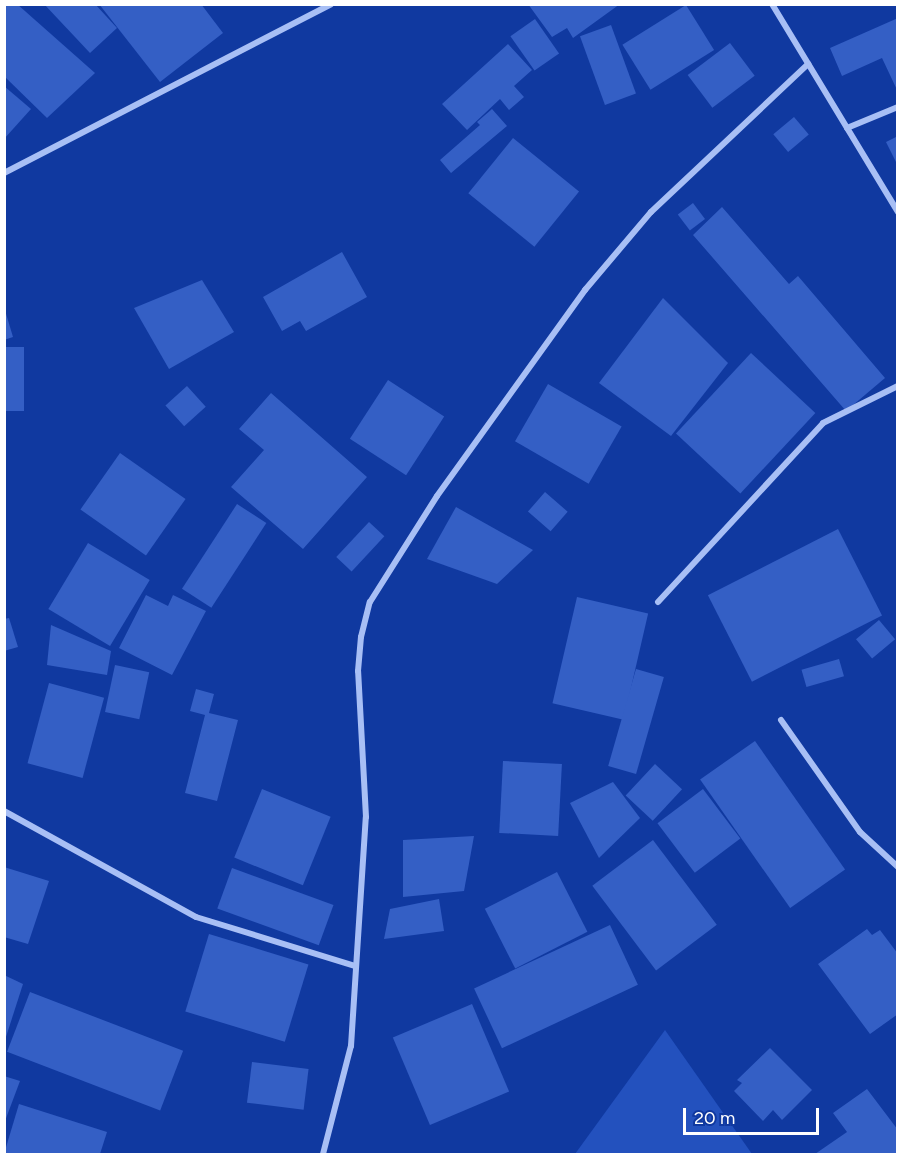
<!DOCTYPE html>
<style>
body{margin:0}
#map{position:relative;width:902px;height:1159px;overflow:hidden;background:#1039a0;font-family:Figtree,sans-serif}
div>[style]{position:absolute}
.green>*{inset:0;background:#2351be}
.building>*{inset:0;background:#345fc5;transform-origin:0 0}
.minor>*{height:6px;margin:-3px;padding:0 3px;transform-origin:3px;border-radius:3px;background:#a8bff5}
span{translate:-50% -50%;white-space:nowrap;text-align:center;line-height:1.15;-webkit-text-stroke:4.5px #1039a0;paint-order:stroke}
.frame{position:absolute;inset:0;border:6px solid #fff;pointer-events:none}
.scale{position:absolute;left:683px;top:1108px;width:136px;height:27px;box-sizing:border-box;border:3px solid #fff;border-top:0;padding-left:8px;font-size:18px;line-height:21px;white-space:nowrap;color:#fff;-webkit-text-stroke:4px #1039a0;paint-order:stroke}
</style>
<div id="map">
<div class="green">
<i style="clip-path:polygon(665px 1030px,752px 1154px,575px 1154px)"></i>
</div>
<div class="building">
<i style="clip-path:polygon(4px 4px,17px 4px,95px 73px,47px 118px,4px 76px)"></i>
<i style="clip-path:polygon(44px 4px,95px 4px,117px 28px,90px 53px)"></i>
<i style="clip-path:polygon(99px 4px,201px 4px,223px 33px,160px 82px)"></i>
<i style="clip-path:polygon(528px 4px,620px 4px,573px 38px,567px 28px,552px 37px)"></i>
<i style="left:686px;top:5px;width:53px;height:75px;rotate:58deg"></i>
<i style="clip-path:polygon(898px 18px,898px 92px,882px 58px,842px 76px,830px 48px)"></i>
<i style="left:535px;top:19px;width:42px;height:30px;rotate:55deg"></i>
<i style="left:611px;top:25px;width:73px;height:33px;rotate:70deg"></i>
<i style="left:730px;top:43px;width:41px;height:53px;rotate:53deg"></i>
<i style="clip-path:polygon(508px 44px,532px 70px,514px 86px,524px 97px,509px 110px,500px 99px,467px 130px,442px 104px)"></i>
<i style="clip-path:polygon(4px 86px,31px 109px,4px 139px)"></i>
<i style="clip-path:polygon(492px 109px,507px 126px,451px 173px,440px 160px,480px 125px,477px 122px)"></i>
<i style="left:794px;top:117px;width:23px;height:27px;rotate:50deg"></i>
<i style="clip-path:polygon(898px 136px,898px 166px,886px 142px)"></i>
<i style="left:513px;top:138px;width:85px;height:71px;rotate:39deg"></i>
<i style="left:693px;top:203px;width:20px;height:19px;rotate:53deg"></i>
<i style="clip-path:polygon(722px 207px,789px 284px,798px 276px,885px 378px,846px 411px,693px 235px)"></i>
<i style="clip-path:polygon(342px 252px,367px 297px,306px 331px,300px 321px,282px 331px,263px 297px)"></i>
<i style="clip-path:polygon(202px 280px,234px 332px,169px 369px,134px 308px)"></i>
<i style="clip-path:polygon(663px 298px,728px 363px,671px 436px,599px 383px)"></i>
<i style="clip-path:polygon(4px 307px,13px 337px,4px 340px)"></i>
<i style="left:4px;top:347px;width:20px;height:64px"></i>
<i style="left:751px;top:353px;width:88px;height:110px;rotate:43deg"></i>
<i style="left:388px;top:380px;width:67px;height:70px;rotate:33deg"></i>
<i style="left:548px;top:384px;width:85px;height:66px;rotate:30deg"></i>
<i style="left:187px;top:386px;width:28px;height:29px;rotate:48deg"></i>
<i style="clip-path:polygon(271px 393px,367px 477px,303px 549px,231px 487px,264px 450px,239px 429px)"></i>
<i style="left:120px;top:453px;width:80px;height:69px;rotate:35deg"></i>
<i style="left:545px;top:492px;width:30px;height:26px;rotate:41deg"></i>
<i style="left:237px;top:504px;width:35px;height:101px;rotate:33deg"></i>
<i style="clip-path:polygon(456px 507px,533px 550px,497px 584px,427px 559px)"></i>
<i style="left:369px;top:522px;width:21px;height:48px;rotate:43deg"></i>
<i style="left:838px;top:529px;width:97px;height:146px;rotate:63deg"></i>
<i style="left:88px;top:543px;width:72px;height:77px;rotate:31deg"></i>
<i style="clip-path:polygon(146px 595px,168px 606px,173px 595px,206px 611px,172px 675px,119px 648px)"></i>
<i style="left:577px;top:597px;width:73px;height:109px;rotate:13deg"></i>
<i style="clip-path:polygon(9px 618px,18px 647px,4px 651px,4px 619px)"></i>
<i style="left:879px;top:620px;width:25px;height:30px;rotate:50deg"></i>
<i style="clip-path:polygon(51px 625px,111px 651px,107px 675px,47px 665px)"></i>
<i style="left:839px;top:659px;width:18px;height:39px;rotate:74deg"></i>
<i style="left:115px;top:665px;width:35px;height:48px;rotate:12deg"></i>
<i style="left:636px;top:669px;width:29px;height:101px;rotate:16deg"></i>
<i style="left:49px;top:683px;width:57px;height:83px;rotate:15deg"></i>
<i style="clip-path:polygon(196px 689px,214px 694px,209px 713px,238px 720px,217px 801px,185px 793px,205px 715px,190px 711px)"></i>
<i style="left:755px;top:741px;width:157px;height:67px;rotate:55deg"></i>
<i style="left:503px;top:761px;width:59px;height:72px;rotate:3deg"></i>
<i style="left:655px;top:764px;width:37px;height:43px;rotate:43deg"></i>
<i style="clip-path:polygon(613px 782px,640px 818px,599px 858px,570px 803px)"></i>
<i style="left:262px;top:789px;width:74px;height:74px;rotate:22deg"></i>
<i style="left:703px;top:789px;width:62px;height:57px;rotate:53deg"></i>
<i style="clip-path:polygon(474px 836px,464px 891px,403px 897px,403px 840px)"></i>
<i style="left:653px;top:840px;width:106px;height:76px;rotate:53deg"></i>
<i style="clip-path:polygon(4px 867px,49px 881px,28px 944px,4px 937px)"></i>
<i style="left:232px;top:868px;width:108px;height:43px;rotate:20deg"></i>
<i style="left:557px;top:872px;width:67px;height:81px;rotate:63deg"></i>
<i style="clip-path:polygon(439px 899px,444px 931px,384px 939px,390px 909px)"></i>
<i style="left:610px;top:925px;width:66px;height:150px;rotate:65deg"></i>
<i style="clip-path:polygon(867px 929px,872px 935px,880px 930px,898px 954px,898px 1014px,870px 1034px,818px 964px)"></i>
<i style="left:209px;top:934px;width:104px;height:81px;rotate:17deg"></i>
<i style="clip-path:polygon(4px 975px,23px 984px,5px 1040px,4px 1040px)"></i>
<i style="left:30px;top:992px;width:164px;height:64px;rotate:21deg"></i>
<i style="left:472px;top:1004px;width:95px;height:86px;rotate:67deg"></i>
<i style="clip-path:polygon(770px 1048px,812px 1090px,782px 1120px,773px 1110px,763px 1121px,734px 1091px,742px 1083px,737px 1080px)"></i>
<i style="left:252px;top:1062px;width:57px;height:41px;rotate:7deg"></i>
<i style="clip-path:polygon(4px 1076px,20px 1081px,5px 1121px,4px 1121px)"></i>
<i style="clip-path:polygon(867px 1089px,898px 1130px,898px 1153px,815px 1154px,847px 1132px,833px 1113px)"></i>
<i style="clip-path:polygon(19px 1104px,107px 1132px,100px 1154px,4px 1154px)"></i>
</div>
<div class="minor">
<i style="left:772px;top:4px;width:243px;rotate:58.8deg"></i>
<i style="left:847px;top:128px;width:55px;rotate:-22.4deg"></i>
<i style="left:4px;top:173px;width:368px;rotate:-27.3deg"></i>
<i style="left:658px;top:602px;width:243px;rotate:-47.3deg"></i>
<i style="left:823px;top:423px;width:84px;rotate:-26.3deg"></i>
<i style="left:781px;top:720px;width:137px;rotate:54.8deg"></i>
<i style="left:860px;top:832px;width:52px;rotate:42.6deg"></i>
<i style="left:4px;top:811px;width:219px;rotate:28.9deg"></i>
<i style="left:196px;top:917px;width:166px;rotate:17.1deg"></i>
<i style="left:323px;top:1154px;width:112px;rotate:-75.5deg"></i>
<i style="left:351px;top:1046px;width:229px;rotate:-86.3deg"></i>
<i style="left:366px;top:817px;width:146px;rotate:-93.1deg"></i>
<i style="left:358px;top:671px;width:34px;rotate:-85deg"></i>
<i style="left:361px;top:637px;width:36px;rotate:-76deg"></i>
<i style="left:370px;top:602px;width:125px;rotate:-57.7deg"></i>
<i style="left:437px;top:496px;width:254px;rotate:-54.3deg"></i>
<i style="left:585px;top:290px;width:102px;rotate:-49.8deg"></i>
<i style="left:651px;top:212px;width:216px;rotate:-43.3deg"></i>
</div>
<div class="frame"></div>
<div class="scale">20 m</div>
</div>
